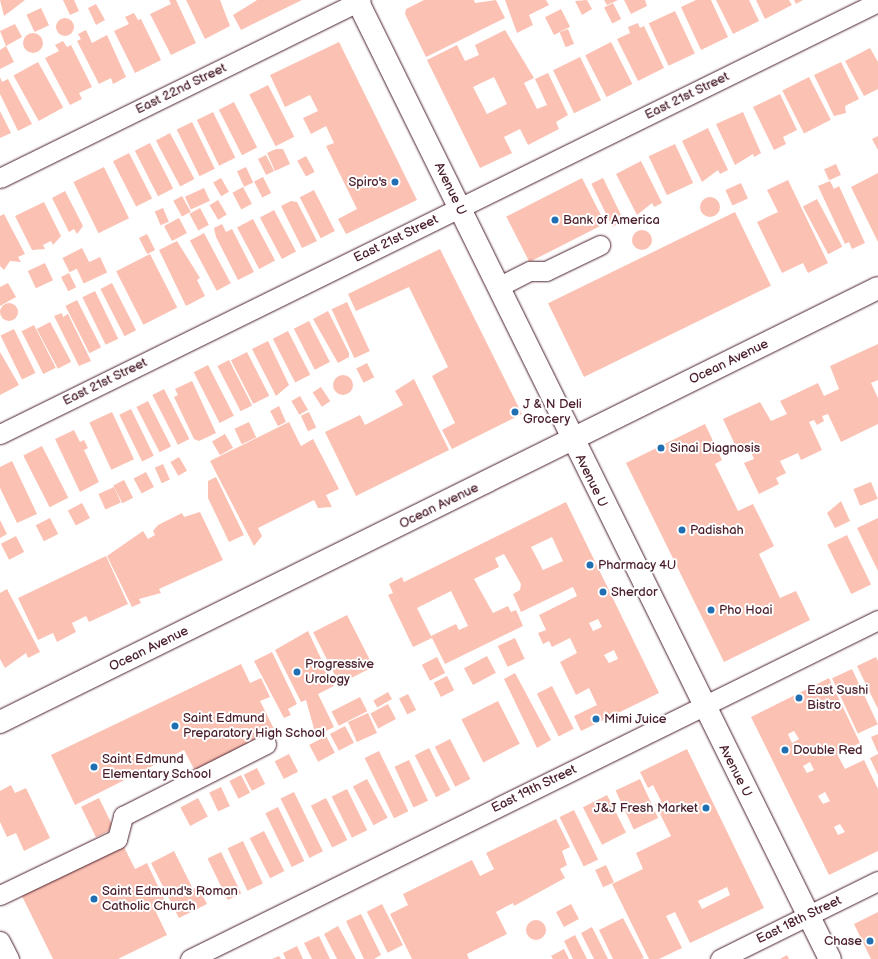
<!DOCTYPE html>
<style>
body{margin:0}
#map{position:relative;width:878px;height:959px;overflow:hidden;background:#fff;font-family:"Balsamiq Sans",sans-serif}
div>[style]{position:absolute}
.building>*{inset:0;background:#fbc1b3;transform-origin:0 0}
.round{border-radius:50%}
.roads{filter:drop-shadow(0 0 1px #4a1f2b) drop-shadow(0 0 1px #4a1f2b)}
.minor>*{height:19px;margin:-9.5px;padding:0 9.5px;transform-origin:9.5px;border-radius:9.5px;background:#fff}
.major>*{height:22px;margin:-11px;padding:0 11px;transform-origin:11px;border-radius:11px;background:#fff}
.dots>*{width:11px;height:11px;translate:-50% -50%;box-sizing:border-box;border:2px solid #fff;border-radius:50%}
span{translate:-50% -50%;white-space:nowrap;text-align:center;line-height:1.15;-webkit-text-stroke:4px #fff;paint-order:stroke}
.street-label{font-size:13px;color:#4a1f2b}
.poi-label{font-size:13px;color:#4a1f2b}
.right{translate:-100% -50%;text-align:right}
.left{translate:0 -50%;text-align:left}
</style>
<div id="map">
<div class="building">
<i style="clip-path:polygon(0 0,25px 0,4px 16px)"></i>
<i style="clip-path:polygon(63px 0,74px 0,79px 11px,70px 15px)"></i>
<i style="clip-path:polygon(169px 0,176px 0,196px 43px,171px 55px,150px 14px,171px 4px)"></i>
<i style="clip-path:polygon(186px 0,220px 0,230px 26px,205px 39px)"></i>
<i style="clip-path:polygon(257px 0,302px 0,241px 30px,233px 15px)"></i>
<i style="clip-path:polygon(424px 0,474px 0,475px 3px,496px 0,505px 18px,426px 57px,405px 14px,406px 9px)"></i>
<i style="clip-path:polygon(505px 0,546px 0,549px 5px,529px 15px,533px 25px,517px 33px)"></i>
<i style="clip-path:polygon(587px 0,592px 9px,582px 15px,575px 1px)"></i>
<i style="clip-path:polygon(604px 0,618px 0,607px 5px)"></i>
<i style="clip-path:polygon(624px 0,645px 0,647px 6px,631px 14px)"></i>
<i style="clip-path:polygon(696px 0,711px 0,728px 37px,701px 50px,681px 7px)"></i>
<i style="clip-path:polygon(716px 0,749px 0,759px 21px,733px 34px)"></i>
<i style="clip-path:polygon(756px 0,789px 0,792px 5px,765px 19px)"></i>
<i style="clip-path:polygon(794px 0,803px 0,796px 4px)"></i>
<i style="left:613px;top:3px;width:18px;height:10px;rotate:63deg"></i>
<i style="clip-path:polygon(96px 4px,105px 20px,96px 25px,88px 8px)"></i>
<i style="left:41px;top:8px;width:19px;height:16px;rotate:65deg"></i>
<i style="left:561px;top:9px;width:20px;height:18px;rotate:63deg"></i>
<i style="left:675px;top:11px;width:47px;height:29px;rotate:65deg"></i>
<i style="clip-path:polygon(134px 13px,138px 20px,141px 19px,161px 60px,135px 73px,114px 31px,129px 24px,125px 17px)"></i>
<i class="round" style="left:56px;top:18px;width:18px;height:18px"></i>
<i style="clip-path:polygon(638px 23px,640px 28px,644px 26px,664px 68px,638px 81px,617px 39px,630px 33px,628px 27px)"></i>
<i style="clip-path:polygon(15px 24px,22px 37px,6px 46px,0 31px)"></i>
<i style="left:568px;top:29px;width:16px;height:9px;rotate:68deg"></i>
<i style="clip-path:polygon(86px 30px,92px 43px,107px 35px,126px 77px,113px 84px,111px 78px,99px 84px,77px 41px,81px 39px,78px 34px)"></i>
<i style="clip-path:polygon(evenodd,505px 30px,534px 78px,524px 83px,537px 109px,547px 105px,535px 79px,548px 73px,568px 115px,556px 122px,559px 129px,528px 145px,520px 129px,504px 137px,512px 153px,480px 168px,427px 60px,457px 45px,465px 61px,479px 55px,475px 45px,505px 30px,494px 77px,507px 104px,487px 114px,473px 87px,494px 77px)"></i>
<i class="round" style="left:23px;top:33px;width:20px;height:20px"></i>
<i style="clip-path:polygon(63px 41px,67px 47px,71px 45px,92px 87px,79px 93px,82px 99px,70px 105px,45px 58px,59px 51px,55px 45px)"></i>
<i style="clip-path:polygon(339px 42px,417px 200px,346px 234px,338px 219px,357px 209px,326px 146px,334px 143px,326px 126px,311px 134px,303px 118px,318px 111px,310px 95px,285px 107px,270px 75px)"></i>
<i style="left:611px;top:42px;width:47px;height:29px;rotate:63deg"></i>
<i style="clip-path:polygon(6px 46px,14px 62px,0 69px,0 50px)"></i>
<i style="clip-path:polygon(870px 48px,878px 62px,878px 89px,864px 96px,845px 61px)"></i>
<i style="left:580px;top:57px;width:48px;height:30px;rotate:64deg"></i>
<i style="left:38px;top:62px;width:52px;height:28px;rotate:61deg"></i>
<i style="clip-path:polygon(841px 62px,859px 99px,845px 106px,846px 113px,834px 116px,814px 75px)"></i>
<i style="clip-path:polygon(0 77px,2px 82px,8px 79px,32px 124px,18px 131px,0 94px)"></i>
<i style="left:809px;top:77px;width:48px;height:30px;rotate:63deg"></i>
<i style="left:268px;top:85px;width:58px;height:21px;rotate:63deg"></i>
<i style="clip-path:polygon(780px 94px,797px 130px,783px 137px,786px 144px,774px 150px,753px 107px)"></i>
<i style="left:234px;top:102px;width:51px;height:17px;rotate:63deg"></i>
<i style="clip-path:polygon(0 111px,11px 133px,0 138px)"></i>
<i style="left:213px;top:112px;width:51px;height:18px;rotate:64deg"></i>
<i style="clip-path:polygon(743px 112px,761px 153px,754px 157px,753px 154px,735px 165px,716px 124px)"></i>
<i style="left:192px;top:122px;width:52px;height:17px;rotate:64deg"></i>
<i style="clip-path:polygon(708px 128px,728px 170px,720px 174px,718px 170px,702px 182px,682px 141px)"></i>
<i style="left:170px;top:133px;width:52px;height:16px;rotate:62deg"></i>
<i style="clip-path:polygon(878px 136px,878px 150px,872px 139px)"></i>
<i style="left:150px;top:143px;width:51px;height:17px;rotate:63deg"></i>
<i style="left:675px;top:144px;width:43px;height:29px;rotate:65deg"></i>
<i style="clip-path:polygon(276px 149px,283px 149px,290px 164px,275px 171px,267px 153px)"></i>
<i style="left:129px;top:153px;width:51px;height:18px;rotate:63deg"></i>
<i style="left:266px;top:155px;width:18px;height:9px;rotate:63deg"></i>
<i style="left:306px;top:156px;width:18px;height:10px;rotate:61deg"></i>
<i style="clip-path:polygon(641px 161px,662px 203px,654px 207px,652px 203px,637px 215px,616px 174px)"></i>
<i style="left:836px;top:164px;width:12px;height:13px;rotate:66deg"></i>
<i style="left:104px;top:167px;width:57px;height:34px;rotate:64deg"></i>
<i style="left:246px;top:167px;width:17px;height:10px;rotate:65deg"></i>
<i style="clip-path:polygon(878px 173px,878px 242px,851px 187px)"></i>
<i style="left:263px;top:177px;width:18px;height:10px;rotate:63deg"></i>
<i style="left:221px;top:178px;width:16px;height:9px;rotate:60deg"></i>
<i style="left:582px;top:178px;width:51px;height:85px;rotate:63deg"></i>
<i style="left:603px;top:178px;width:48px;height:13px;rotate:64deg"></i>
<i style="clip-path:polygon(788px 180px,828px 263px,808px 273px,803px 263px,782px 273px,757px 222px,778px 212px,767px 190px)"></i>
<i style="clip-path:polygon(830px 181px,834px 189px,839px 186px,865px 243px,852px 249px,849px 242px,845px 244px,818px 186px)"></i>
<i style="left:741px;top:183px;width:17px;height:17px;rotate:66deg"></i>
<i style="left:243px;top:187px;width:19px;height:12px;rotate:62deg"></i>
<i style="left:204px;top:188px;width:14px;height:21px;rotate:65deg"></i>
<i style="left:314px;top:190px;width:46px;height:16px;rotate:63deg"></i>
<i style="clip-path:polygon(65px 191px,83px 226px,77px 234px,74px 229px,69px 232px,52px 198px)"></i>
<i style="left:182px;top:196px;width:18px;height:10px;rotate:61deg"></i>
<i class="round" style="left:700px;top:197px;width:20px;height:20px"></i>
<i style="left:817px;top:199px;width:54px;height:16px;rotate:62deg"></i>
<i style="left:218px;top:200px;width:17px;height:10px;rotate:59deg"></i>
<i style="clip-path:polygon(291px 201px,297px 202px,317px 241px,302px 248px,281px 206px)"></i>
<i style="clip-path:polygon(44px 202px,61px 236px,53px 245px,51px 241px,43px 245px,45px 249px,32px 250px,15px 216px)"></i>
<i style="left:163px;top:208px;width:15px;height:9px;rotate:67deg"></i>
<i style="left:200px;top:208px;width:19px;height:12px;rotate:62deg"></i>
<i style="left:274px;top:210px;width:47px;height:16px;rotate:62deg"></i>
<i style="left:735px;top:212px;width:82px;height:208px;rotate:64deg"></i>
<i style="clip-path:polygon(4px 214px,25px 254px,18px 257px,21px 262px,10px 261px,4px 270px,0 266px,0 216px)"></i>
<i style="left:179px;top:218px;width:17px;height:17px;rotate:62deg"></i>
<i style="left:253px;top:219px;width:47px;height:18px;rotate:62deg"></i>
<i style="clip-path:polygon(222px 224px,226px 232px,232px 229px,254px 272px,238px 280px,216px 237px,214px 228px)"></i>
<i class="round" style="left:632px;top:230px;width:20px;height:20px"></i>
<i style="left:204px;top:233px;width:57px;height:16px;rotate:62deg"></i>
<i style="left:147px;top:234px;width:18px;height:9px;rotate:63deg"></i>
<i style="clip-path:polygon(177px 241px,200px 278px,197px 280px,205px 296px,186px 306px,159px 250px)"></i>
<i style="left:82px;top:248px;width:16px;height:22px;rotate:63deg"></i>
<i style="clip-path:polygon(440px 249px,522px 414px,452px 449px,442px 430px,455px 423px,432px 376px,448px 367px,409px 287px,356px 311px,348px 294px)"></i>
<i style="left:150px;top:254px;width:60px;height:38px;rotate:63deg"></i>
<i style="left:100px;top:257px;width:17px;height:26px;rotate:65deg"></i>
<i style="left:45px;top:263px;width:19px;height:19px;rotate:65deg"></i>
<i style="left:69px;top:273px;width:16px;height:9px;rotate:63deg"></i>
<i style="clip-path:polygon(8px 283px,16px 297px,0 306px,0 287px)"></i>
<i style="left:112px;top:283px;width:53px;height:13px;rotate:63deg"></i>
<i style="left:95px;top:291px;width:53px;height:14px;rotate:64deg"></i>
<i style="left:77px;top:300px;width:53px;height:13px;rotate:63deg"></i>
<i style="left:347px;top:302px;width:54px;height:17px;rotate:65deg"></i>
<i class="round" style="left:0;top:303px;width:18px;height:18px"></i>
<i style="clip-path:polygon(328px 311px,349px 353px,349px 357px,338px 363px,313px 319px)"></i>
<i style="clip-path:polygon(62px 313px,63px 317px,68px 314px,91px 361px,79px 366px,54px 316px)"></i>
<i style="left:309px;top:321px;width:46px;height:17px;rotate:63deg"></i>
<i style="left:50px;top:322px;width:45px;height:15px;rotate:62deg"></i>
<i style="left:34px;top:325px;width:48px;height:14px;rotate:63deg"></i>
<i style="left:14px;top:329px;width:49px;height:15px;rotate:64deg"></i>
<i style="left:288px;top:331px;width:49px;height:17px;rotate:63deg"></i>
<i style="clip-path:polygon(268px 341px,289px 385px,276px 396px,252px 349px)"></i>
<i style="clip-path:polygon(878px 344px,878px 380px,871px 383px,878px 398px,878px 424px,841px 442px,828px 414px,822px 416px,824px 421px,817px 425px,814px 420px,809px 422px,822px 450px,801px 460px,798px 453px,780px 461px,786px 473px,776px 478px,779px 484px,759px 494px,744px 463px,754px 459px,747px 444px,737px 449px,723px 419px,760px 402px,771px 421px,787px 414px,780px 401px,818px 383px,824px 396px,839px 389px,830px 366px)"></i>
<i style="clip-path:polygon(0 352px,19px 385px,0 395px)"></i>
<i style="left:247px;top:352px;width:49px;height:18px;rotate:63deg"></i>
<i style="left:229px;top:360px;width:51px;height:13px;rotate:63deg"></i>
<i style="left:367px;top:363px;width:16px;height:12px;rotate:63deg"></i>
<i style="left:208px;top:365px;width:57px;height:16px;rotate:63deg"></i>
<i class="round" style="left:333px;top:375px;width:20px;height:20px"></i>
<i style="clip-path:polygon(414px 379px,449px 450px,356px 496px,325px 432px,360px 415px,365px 425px,403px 405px,395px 391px)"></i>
<i style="clip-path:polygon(192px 381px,216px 433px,199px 441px,194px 439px,174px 397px,178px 395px,175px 389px)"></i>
<i style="left:321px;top:387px;width:17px;height:10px;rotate:57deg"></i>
<i style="left:164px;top:389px;width:56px;height:13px;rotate:63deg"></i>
<i style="left:300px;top:396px;width:16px;height:10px;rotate:60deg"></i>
<i style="left:148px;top:401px;width:51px;height:13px;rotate:63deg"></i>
<i style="clip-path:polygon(279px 406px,286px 422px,278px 426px,270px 411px)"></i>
<i style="left:131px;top:409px;width:52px;height:13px;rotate:64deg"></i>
<i style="left:112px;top:412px;width:52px;height:25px;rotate:65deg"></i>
<i style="left:309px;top:412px;width:17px;height:9px;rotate:65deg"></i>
<i style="left:249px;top:422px;width:17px;height:16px;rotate:65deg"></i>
<i style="clip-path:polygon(289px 422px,301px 446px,313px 439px,339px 489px,326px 495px,332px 507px,318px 508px,314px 500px,258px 528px,262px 536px,254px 546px,210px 461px)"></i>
<i style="clip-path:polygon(705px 424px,722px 460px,715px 464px,738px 511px,753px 504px,774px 546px,759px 554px,780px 598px,796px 591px,810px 620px,724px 662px,626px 463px)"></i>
<i style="clip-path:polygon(74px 430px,80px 442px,84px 440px,88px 448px,84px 450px,99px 482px,80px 492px,55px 439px)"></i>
<i style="left:225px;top:434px;width:16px;height:15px;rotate:60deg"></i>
<i style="left:42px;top:446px;width:58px;height:21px;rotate:63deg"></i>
<i style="left:179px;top:457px;width:16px;height:10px;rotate:60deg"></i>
<i style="clip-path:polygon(12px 461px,37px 514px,17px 523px,0 488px,0 467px)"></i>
<i style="left:163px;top:464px;width:17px;height:9px;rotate:66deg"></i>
<i style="left:146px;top:472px;width:17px;height:14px;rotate:62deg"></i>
<i style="clip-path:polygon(216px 477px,244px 535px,229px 542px,208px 498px,208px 481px)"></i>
<i style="left:124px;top:480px;width:20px;height:12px;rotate:63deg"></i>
<i style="left:871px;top:482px;width:18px;height:19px;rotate:68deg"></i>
<i style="left:114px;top:487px;width:17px;height:17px;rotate:66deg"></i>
<i style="clip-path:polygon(841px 501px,850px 521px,835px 528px,827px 513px)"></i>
<i style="clip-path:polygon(evenodd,566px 502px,659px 693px,581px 731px,574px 716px,597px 705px,589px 688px,576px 695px,560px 662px,577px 653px,570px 638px,552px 647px,549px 641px,543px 644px,538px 633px,546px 630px,539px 615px,577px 596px,573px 587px,521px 612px,513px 594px,520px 590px,521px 584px,504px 554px,495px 558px,499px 567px,474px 579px,493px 613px,508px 606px,511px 612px,516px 610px,523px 626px,445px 664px,432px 638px,413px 647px,388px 595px,393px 593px,389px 584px,402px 577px,404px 582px,566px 502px,552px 537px,563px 561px,543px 570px,531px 547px,552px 537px,566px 502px,451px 591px,468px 626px,459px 630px,456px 624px,431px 636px,417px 608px,451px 591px,566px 502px,598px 619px,602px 627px,593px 631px,589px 623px,598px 619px,566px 502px,614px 650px,618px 659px,609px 663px,604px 655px,614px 650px)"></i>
<i style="left:82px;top:503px;width:17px;height:16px;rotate:62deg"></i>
<i style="clip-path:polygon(200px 512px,223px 560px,159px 589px,161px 593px,139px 599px,141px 603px,132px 607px,107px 556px,143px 531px,148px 539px,155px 535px,153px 531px,158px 525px,182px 513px,184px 517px)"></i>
<i style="left:50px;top:518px;width:18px;height:16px;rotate:63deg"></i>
<i style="clip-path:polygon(878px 518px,878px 571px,857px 528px)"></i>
<i style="clip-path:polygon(0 520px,7px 534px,0 538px)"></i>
<i style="left:847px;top:535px;width:55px;height:22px;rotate:64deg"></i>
<i style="left:16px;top:536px;width:18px;height:17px;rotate:63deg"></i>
<i style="clip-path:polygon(106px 556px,128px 604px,89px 622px,86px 616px,72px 623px,76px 632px,57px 642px,53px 633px,38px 640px,18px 598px)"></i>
<i style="clip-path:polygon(7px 589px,40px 652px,28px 658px,26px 653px,5px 668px,0 659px,0 593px)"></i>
<i style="left:347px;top:615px;width:58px;height:38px;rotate:63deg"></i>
<i style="clip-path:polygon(308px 631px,334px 686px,318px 694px,334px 727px,316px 736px,306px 700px,301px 702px,275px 650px)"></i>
<i style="left:515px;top:638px;width:23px;height:19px;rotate:65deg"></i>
<i style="clip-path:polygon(272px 652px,297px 704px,288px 709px,291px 715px,284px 718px,254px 661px)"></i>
<i style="left:487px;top:656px;width:19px;height:26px;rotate:62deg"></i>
<i style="left:437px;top:657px;width:18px;height:17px;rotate:63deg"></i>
<i style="clip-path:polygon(876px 657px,878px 661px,878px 709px,857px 666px)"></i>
<i style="clip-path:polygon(241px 664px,250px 683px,261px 678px,270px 697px,260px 701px,274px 729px,195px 771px,184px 750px,75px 805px,51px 755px)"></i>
<i style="left:852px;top:669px;width:61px;height:22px;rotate:65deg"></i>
<i style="clip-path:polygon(515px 673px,551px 740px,537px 748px,504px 679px)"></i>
<i style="left:447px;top:676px;width:16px;height:15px;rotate:63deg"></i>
<i style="clip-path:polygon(evenodd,829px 678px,860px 743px,837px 754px,845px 769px,864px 760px,878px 789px,878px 851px,829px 875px,751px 717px,829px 678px,794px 731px,799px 739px,792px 743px,788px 734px,794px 731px,829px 678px,810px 762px,814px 770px,807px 773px,803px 766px,810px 762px,829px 678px,825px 792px,830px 801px,823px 804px,818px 796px,825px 792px,829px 678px,840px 824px,845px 832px,838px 835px,834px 827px,840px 824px)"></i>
<i style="left:552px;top:686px;width:48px;height:17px;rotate:63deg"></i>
<i style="left:388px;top:692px;width:8px;height:17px;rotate:60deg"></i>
<i style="left:408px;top:694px;width:18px;height:10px;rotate:63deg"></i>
<i style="left:360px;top:697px;width:16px;height:32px;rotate:63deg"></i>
<i style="left:498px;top:701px;width:48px;height:41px;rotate:63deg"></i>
<i style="left:388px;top:704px;width:17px;height:20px;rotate:62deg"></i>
<i style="left:368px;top:713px;width:22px;height:22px;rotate:66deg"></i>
<i style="left:345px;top:726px;width:19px;height:17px;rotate:62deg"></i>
<i style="clip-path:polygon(878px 734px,878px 753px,871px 737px)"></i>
<i style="left:326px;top:736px;width:19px;height:19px;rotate:62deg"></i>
<i style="left:450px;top:739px;width:45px;height:17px;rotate:63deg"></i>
<i style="left:429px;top:748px;width:47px;height:16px;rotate:63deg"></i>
<i style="clip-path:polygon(evenodd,687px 749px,764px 908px,690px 943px,675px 912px,666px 916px,682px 948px,659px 959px,649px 959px,612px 884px,643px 869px,636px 853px,671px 836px,655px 804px,661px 801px,653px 785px,648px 788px,640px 772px,687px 749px,727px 887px,730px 895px,702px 909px,698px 901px,727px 887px)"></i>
<i style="left:379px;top:751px;width:67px;height:16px;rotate:64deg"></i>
<i style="left:289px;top:754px;width:20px;height:16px;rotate:63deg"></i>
<i style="clip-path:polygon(878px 754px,878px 775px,870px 758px)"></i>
<i style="left:409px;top:760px;width:45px;height:16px;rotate:65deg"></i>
<i style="left:257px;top:768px;width:18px;height:15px;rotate:63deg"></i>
<i style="left:241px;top:775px;width:20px;height:13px;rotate:63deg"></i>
<i style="left:367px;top:779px;width:44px;height:16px;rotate:62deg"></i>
<i style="left:640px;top:779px;width:43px;height:27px;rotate:65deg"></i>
<i style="clip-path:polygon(11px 785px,15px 793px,26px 788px,50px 838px,24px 851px,16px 833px,7px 837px,0 822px,0 791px)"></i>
<i style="left:221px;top:787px;width:21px;height:13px;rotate:65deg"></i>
<i style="left:347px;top:789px;width:46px;height:17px;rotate:64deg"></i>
<i style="left:294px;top:792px;width:66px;height:15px;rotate:64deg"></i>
<i style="left:607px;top:795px;width:42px;height:27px;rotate:63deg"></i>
<i style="left:99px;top:798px;width:34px;height:20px;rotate:64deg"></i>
<i style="left:198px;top:798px;width:21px;height:20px;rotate:62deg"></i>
<i style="left:326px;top:798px;width:47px;height:17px;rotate:63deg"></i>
<i style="left:278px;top:807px;width:60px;height:14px;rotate:64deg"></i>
<i style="left:574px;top:810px;width:55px;height:16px;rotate:64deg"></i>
<i style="clip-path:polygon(556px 819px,570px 847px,562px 851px,567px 865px,560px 869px,565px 878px,514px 906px,513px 903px,496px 912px,507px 934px,467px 954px,469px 959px,412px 959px,390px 914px,408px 905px,403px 894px,472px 860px,480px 876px,494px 869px,486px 853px)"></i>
<i style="left:264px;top:831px;width:45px;height:16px;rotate:63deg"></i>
<i style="left:243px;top:841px;width:47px;height:17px;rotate:65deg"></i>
<i style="clip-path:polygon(123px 845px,135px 869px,147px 863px,167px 905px,155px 910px,167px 935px,118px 959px,53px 959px,21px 894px)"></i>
<i style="clip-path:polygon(174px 851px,193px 889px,198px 886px,207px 904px,179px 918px,151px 863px)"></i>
<i style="left:221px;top:852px;width:46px;height:15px;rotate:64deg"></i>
<i style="left:606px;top:865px;width:19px;height:12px;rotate:65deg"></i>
<i style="left:382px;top:904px;width:46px;height:17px;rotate:63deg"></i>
<i style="left:571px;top:904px;width:17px;height:17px;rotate:62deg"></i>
<i style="clip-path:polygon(878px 912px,878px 959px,871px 959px,854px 924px)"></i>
<i style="clip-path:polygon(361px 914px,381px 955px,374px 959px,364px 959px,346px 921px)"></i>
<i style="clip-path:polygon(623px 918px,644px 958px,641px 959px,613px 959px,599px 930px)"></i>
<i class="round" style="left:526px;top:920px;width:20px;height:20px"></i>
<i style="clip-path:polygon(338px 926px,356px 959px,337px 959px,324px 934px)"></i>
<i style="clip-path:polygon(592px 927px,608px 959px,594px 959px,581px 933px)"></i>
<i style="clip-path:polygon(575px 935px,587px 959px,573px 959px,564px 941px)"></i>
<i style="clip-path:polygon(319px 936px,330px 959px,312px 959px,304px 943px)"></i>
<i style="clip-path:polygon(297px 946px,303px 959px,286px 959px,283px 953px)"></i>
<i style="clip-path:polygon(564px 949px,569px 959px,553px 959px,551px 956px)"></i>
<i style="clip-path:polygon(787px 955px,789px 959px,780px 959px)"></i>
<i style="clip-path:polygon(279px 956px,281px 959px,272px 959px)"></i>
</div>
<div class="roads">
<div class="minor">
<i style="left:0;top:178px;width:402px;rotate:-26.2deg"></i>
<i style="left:498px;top:287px;width:36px;rotate:-27deg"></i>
<i style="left:530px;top:271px;width:16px"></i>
<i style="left:546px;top:271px;width:60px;rotate:-25.7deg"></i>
<i style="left:0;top:434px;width:979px;rotate:-26.2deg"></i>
<i style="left:0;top:895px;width:130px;rotate:-25.6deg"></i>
<i style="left:117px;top:839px;width:24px;rotate:-75deg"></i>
<i style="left:123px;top:816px;width:160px;rotate:-26.7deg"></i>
<i style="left:0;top:941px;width:20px;rotate:63deg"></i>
<i style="left:190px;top:959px;width:767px;rotate:-26.23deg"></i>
<i style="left:720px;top:959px;width:176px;rotate:-26.3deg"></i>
</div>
<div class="major">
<i style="left:357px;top:0;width:1069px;rotate:63.75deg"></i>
<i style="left:0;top:722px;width:979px;rotate:-26.3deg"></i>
</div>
</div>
<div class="dots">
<i style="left:395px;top:182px;background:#1f6fb2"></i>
<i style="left:555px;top:220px;background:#1f6fb2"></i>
<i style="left:515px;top:412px;background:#1f6fb2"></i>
<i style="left:661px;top:448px;background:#1f6fb2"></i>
<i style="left:682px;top:530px;background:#1f6fb2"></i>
<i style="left:590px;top:565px;background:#1f6fb2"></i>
<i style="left:603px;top:592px;background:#1f6fb2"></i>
<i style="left:711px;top:610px;background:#1f6fb2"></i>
<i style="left:297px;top:672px;background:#1f6fb2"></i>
<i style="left:799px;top:698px;background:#1f6fb2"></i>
<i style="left:596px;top:719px;background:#1f6fb2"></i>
<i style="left:175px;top:726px;background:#1f6fb2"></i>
<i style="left:785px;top:750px;background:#1f6fb2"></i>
<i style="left:94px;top:767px;background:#1f6fb2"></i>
<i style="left:706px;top:808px;background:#1f6fb2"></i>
<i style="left:94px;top:899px;background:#1f6fb2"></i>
<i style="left:870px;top:941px;background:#1f6fb2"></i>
</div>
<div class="street-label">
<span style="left:181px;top:89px;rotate:-26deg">East 22nd Street</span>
<span style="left:687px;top:96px;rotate:-26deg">East 21st Street</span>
<span style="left:450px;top:189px;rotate:64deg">Avenue U</span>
<span style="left:396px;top:239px;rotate:-26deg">East 21st Street</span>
<span style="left:729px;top:362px;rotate:-26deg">Ocean Avenue</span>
<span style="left:105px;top:382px;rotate:-26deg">East 21st Street</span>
<span style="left:591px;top:481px;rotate:64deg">Avenue U</span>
<span style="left:439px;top:506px;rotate:-26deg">Ocean Avenue</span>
<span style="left:149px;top:649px;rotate:-26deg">Ocean Avenue</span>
<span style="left:735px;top:771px;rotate:63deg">Avenue U</span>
<span style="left:534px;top:789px;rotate:-26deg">East 19th Street</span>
<span style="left:799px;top:920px;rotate:-26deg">East 18th Street</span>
</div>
<div class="poi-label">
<span class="right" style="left:387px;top:182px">Spiro's</span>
<span class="left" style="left:563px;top:220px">Bank of America</span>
<span class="left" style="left:523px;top:412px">J &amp; N Deli<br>Grocery</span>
<span class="left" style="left:670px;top:448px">Sinai Diagnosis</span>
<span class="left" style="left:690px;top:530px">Padishah</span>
<span class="left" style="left:598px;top:565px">Pharmacy 4U</span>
<span class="left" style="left:611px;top:592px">Sherdor</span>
<span class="left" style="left:719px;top:610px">Pho Hoai</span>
<span class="left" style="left:305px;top:672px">Progressive<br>Urology</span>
<span class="left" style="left:807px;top:698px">East Sushi<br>Bistro</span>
<span class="left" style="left:183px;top:726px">Saint Edmund<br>Preparatory High School</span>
<span class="left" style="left:604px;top:719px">Mimi Juice</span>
<span class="left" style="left:793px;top:750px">Double Red</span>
<span class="left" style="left:102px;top:767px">Saint Edmund<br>Elementary School</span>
<span class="right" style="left:698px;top:808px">J&amp;J Fresh Market</span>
<span class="left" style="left:102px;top:899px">Saint Edmund's Roman<br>Catholic Church</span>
<span class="right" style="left:862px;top:941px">Chase</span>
</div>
</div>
